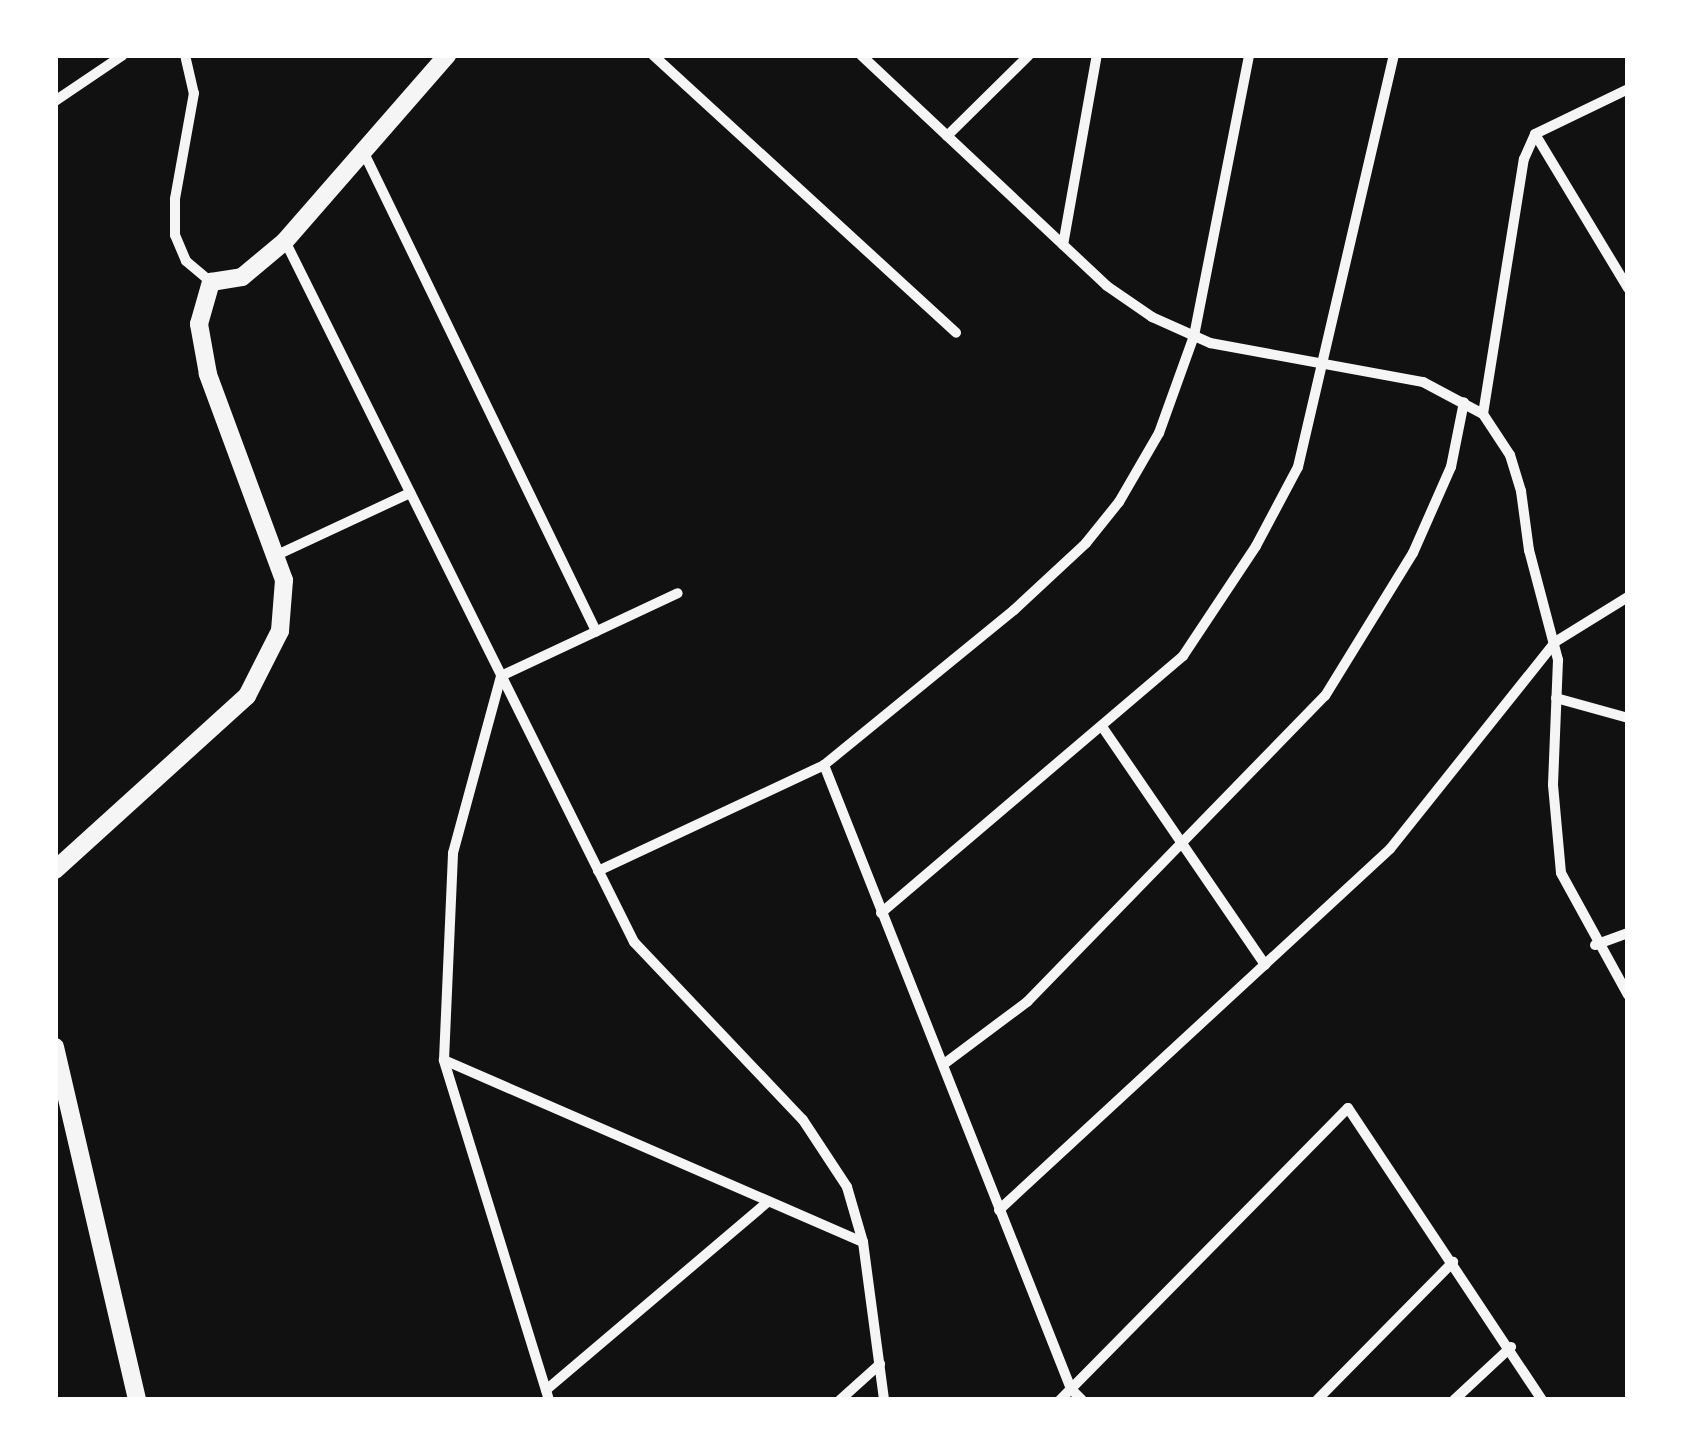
<!DOCTYPE html>
<style>
body{margin:0}
#map{position:relative;width:1683px;height:1455px;overflow:hidden;background:#111;font-family:Figtree,sans-serif}
div>[style]{position:absolute}
.minor>*{height:10px;margin:-5px;padding:0 5px;transform-origin:5px;border-radius:5px;background:#f5f5f5}
.tertiary>*{height:18px;margin:-9px;padding:0 9px;transform-origin:9px;border-radius:9px;background:#f5f5f5}
span{translate:-50% -50%;white-space:nowrap;text-align:center;line-height:1.15;-webkit-text-stroke:10px #fff;paint-order:stroke}
.frame{position:absolute;inset:0;border:58px solid #fff;pointer-events:none}
</style>
<div id="map">
<div class="minor">
<i style="left:185px;top:55px;width:39px;rotate:77deg"></i>
<i style="left:194px;top:93px;width:108px;rotate:100.2deg"></i>
<i style="left:175px;top:199px;width:36px;rotate:90deg"></i>
<i style="left:175px;top:235px;width:28px;rotate:67deg"></i>
<i style="left:186px;top:261px;width:33px;rotate:40deg"></i>
<i style="left:653px;top:55px;width:411px;rotate:42.5deg"></i>
<i style="left:861px;top:55px;width:337px;rotate:43.2deg"></i>
<i style="left:1107px;top:286px;width:55px;rotate:34.6deg"></i>
<i style="left:1152px;top:317px;width:64px;rotate:24.1deg"></i>
<i style="left:1210px;top:343px;width:217px;rotate:10.4deg"></i>
<i style="left:1423px;top:382px;width:68px;rotate:28.1deg"></i>
<i style="left:1483px;top:414px;width:49px;rotate:56.6deg"></i>
<i style="left:1510px;top:455px;width:38px;rotate:73deg"></i>
<i style="left:1521px;top:491px;width:60px;rotate:82.3deg"></i>
<i style="left:1529px;top:550px;width:114px;rotate:75.2deg"></i>
<i style="left:1558px;top:660px;width:125px;rotate:92.3deg"></i>
<i style="left:1553px;top:785px;width:88px;rotate:84.8deg"></i>
<i style="left:1561px;top:873px;width:139px;rotate:61.2deg"></i>
<i style="left:55px;top:101px;width:82px;rotate:-34.1deg"></i>
<i style="left:1535px;top:134px;width:180px;rotate:58.9deg"></i>
<i style="left:947px;top:136px;width:115px;rotate:-44.6deg"></i>
<i style="left:363px;top:151px;width:534px;rotate:64.11deg"></i>
<i style="left:285px;top:241px;width:783px;rotate:63.53deg"></i>
<i style="left:634px;top:942px;width:245px;rotate:46.5deg"></i>
<i style="left:803px;top:1120px;width:80px;rotate:56.7deg"></i>
<i style="left:847px;top:1187px;width:57px;rotate:73.8deg"></i>
<i style="left:863px;top:1242px;width:159px;rotate:82.4deg"></i>
<i style="left:1063px;top:245px;width:193px;rotate:-79.9deg"></i>
<i style="left:1483px;top:414px;width:258px;rotate:-80.9deg"></i>
<i style="left:1524px;top:159px;width:27px;rotate:-66deg"></i>
<i style="left:1535px;top:134px;width:103px;rotate:-25.8deg"></i>
<i style="left:277px;top:555px;width:147px;rotate:-25deg"></i>
<i style="left:1556px;top:698px;width:75px;rotate:15.5deg"></i>
<i style="left:1103px;top:728px;width:287px;rotate:55.6deg"></i>
<i style="left:824px;top:765px;width:671px;rotate:68.4deg"></i>
<i style="left:1071px;top:1389px;width:16px;rotate:45deg"></i>
<i style="left:598px;top:871px;width:250px;rotate:-25.1deg"></i>
<i style="left:824px;top:765px;width:245px;rotate:-39.2deg"></i>
<i style="left:1014px;top:610px;width:98px;rotate:-42.9deg"></i>
<i style="left:1086px;top:543px;width:53px;rotate:-51.2deg"></i>
<i style="left:1119px;top:502px;width:80px;rotate:-59.9deg"></i>
<i style="left:1159px;top:433px;width:103px;rotate:-70.2deg"></i>
<i style="left:1194px;top:336px;width:286px;rotate:-78.9deg"></i>
<i style="left:881px;top:913px;width:397px;rotate:-40.4deg"></i>
<i style="left:1183px;top:656px;width:132px;rotate:-56.4deg"></i>
<i style="left:1256px;top:546px;width:89px;rotate:-62deg"></i>
<i style="left:1298px;top:467px;width:423px;rotate:-76.9deg"></i>
<i style="left:1595px;top:945px;width:35px;rotate:-20deg"></i>
<i style="left:444px;top:1060px;width:457px;rotate:23.5deg"></i>
<i style="left:944px;top:1064px;width:104px;rotate:-36.8deg"></i>
<i style="left:1027px;top:1002px;width:427px;rotate:-45.8deg"></i>
<i style="left:1325px;top:696px;width:168px;rotate:-58.4deg"></i>
<i style="left:1413px;top:553px;width:94px;rotate:-66.2deg"></i>
<i style="left:1451px;top:467px;width:66px;rotate:-78.7deg"></i>
<i style="left:999px;top:1210px;width:532px;rotate:-42.72deg"></i>
<i style="left:1390px;top:849px;width:265px;rotate:-51.4deg"></i>
<i style="left:1555px;top:642px;width:86px;rotate:-31.7deg"></i>
<i style="left:546px;top:1390px;width:291px;rotate:-40.3deg"></i>
<i style="left:549px;top:1400px;width:356px;rotate:-107.2deg"></i>
<i style="left:444px;top:1060px;width:207px;rotate:-87.5deg"></i>
<i style="left:453px;top:853px;width:183px;rotate:-74.8deg"></i>
<i style="left:501px;top:676px;width:195px;rotate:-25.1deg"></i>
<i style="left:840px;top:1400px;width:54px;rotate:-42deg"></i>
<i style="left:1060px;top:1400px;width:410px;rotate:-45.4deg"></i>
<i style="left:1348px;top:1108px;width:351px;rotate:56.4deg"></i>
<i style="left:1317px;top:1400px;width:194px;rotate:-45.4deg"></i>
<i style="left:1454px;top:1400px;width:78px;rotate:-42.9deg"></i>
</div>
<div class="tertiary">
<i style="left:55px;top:870px;width:259px;rotate:-42.2deg"></i>
<i style="left:247px;top:696px;width:73px;rotate:-63.1deg"></i>
<i style="left:280px;top:631px;width:51px;rotate:-85.5deg"></i>
<i style="left:284px;top:580px;width:220px;rotate:-110.3deg"></i>
<i style="left:208px;top:374px;width:51px;rotate:-100.2deg"></i>
<i style="left:199px;top:324px;width:44px;rotate:-74.1deg"></i>
<i style="left:211px;top:282px;width:31px;rotate:-9deg"></i>
<i style="left:242px;top:277px;width:56px;rotate:-39.9deg"></i>
<i style="left:285px;top:241px;width:247px;rotate:-48.9deg"></i>
<i style="left:55px;top:1047px;width:362px;rotate:76.9deg"></i>
</div>
<div class="frame"></div>
</div>
